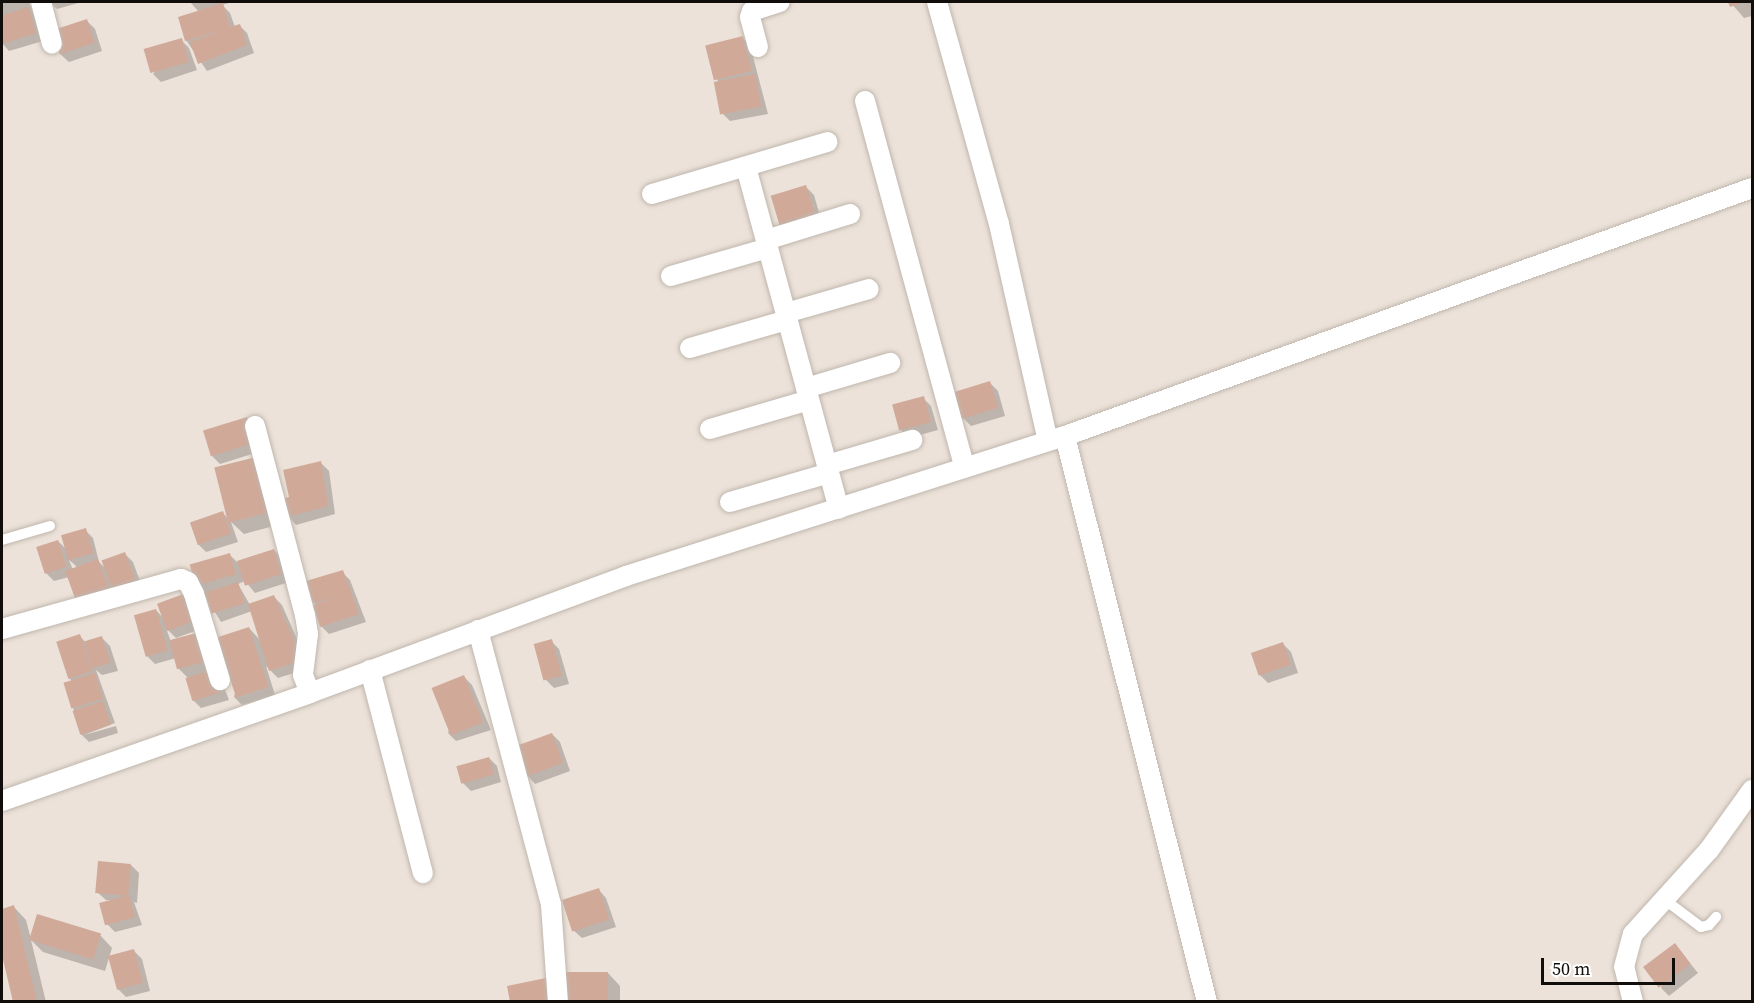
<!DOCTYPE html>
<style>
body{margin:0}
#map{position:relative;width:1754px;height:1003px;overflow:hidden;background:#ece2d9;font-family:"Source Serif 4",serif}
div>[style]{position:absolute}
.shadow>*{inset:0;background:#0003}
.building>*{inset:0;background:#d1a999;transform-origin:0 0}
.roads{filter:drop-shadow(0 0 2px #bfb6ad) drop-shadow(0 0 2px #bfb6ad)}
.service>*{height:10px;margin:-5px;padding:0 5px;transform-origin:5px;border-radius:5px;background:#fff}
.minor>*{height:20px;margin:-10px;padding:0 10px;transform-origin:10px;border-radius:10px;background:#fff}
span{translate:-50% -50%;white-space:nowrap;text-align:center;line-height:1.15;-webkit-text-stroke:5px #fff;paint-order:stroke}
.frame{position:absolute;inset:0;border:3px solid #100d0a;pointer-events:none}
.scale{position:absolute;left:1541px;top:958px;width:134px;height:27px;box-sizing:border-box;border:3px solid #100d0a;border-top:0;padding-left:8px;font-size:18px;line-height:21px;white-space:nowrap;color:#100d0a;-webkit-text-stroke:4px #fff;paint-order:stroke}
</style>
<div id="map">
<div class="shadow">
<i style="clip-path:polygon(2px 2px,29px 2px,43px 41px,9px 51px,2px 43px)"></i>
<i style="clip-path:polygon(49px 2px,82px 2px,57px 9px)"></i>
<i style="clip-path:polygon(190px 2px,233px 2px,222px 5px,230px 13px,235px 27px,239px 25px,247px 33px,254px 53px,207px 71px,186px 40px,199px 12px)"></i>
<i style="clip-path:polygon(1730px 2px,1752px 2px,1752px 16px,1744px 18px)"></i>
<i style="clip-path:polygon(87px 21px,95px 29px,102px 51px,69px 62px,60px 54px)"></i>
<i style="clip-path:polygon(742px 37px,750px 45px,768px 114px,730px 121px,722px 113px,718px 82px,707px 46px)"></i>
<i style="clip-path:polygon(181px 40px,189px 48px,197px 70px,161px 82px,153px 74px)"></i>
<i style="clip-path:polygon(806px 187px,814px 195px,822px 223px,789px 233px)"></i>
<i style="clip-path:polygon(990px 383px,998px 391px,1005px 416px,971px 426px,963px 418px,955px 393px)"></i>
<i style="clip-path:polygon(923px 398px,931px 406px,938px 430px,909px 438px,901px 430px)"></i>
<i style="clip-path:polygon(247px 419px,262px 451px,220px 464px,212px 456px)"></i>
<i style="clip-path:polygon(255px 459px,282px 524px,244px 534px,231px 522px,238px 542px,206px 552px,198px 544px,223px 513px,231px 522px)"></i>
<i style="clip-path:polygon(321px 463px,329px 471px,335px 514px,296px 525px,288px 516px,291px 498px)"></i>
<i style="clip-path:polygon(evenodd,85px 530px,93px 538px,99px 562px,107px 570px,125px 554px,133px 562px,145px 595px,124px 603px,69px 577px,54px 581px,46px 573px,58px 541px,67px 550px,85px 530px,69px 560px,75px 565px,77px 568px,73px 570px,69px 560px)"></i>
<i style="clip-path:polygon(274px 550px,282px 558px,289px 582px,255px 593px,245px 581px,238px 584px,250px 605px,274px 597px,282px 605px,310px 668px,278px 678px,266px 666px,275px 695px,242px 705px,234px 697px,249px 628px,261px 641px,252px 611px,221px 622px,198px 585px,230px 555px,237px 562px)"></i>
<i style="clip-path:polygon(342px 572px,350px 580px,366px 622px,329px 634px,321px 626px,308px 582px)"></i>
<i style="clip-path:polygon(159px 605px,206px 627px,176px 638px,166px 628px,171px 642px,203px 633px,229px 700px,201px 708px,193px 700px,189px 679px,179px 669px,176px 658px,155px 664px,147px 656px,156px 610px,164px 619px)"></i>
<i style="clip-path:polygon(80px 636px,86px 643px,102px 638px,110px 646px,118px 671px,102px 675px,96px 670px,115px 723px,84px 735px,116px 726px,118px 733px,89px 742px,81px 734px,66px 685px,73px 682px,69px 678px)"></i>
<i style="clip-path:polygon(551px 641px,559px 649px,569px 684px,554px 688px,546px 680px)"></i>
<i style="clip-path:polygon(1283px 644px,1291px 652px,1298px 673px,1268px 683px,1260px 675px)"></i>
<i style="clip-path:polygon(464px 677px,472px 685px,491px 730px,456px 741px,448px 733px)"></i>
<i style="clip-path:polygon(552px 734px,560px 742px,570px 771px,535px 784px,527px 775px)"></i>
<i style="clip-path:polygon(489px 758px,497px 766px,501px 782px,471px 791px,463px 783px)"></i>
<i style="clip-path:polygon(131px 865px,139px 873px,137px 903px,134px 902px,142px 925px,115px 932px,107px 924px,101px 904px,112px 900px,106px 900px,97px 892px)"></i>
<i style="clip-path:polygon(598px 889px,606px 898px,616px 927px,582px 938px,573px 930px)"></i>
<i style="clip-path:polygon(14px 907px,26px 920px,31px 939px,100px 935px,112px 948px,105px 971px,43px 952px,31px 940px,46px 1002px,14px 1002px,2px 949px,2px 910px)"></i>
<i style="clip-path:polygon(1675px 945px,1698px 973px,1669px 996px,1661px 988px)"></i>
<i style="clip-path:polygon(134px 951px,142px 959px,150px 991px,126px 997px,118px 989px)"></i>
<i style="clip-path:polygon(608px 973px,620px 986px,620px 1002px,568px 1002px)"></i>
</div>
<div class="building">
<i style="clip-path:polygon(1728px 2px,1745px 2px,1730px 7px)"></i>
<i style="clip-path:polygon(223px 3px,230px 27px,240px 24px,247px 45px,198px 64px,190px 42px,225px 29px,185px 41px,178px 17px)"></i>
<i style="clip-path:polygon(29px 7px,36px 33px,2px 44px,2px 15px)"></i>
<i style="left:87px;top:19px;width:25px;height:37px;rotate:72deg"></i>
<i style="left:743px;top:36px;width:36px;height:39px;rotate:76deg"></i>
<i style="left:182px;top:38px;width:25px;height:40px;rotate:74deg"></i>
<i style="left:755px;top:74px;width:33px;height:42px;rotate:79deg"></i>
<i style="left:806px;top:185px;width:31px;height:37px;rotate:73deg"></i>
<i style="left:990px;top:381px;width:28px;height:39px;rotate:73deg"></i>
<i style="left:924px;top:396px;width:27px;height:33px;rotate:75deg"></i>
<i style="left:247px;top:417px;width:27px;height:46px;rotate:73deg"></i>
<i style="left:256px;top:457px;width:57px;height:43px;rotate:76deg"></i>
<i style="clip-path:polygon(321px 461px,328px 506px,287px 517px,282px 499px,289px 497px,283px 470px)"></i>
<i style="left:223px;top:511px;width:24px;height:35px;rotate:71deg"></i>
<i style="left:86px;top:528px;width:26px;height:26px;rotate:74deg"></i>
<i style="left:58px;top:540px;width:28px;height:23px;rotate:72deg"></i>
<i style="left:274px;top:549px;width:26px;height:39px;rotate:72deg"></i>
<i style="left:125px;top:552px;width:37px;height:25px;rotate:70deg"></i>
<i style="left:230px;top:553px;width:22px;height:42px;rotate:74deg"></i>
<i style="left:98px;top:559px;width:37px;height:35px;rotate:70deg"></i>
<i style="clip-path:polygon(343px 570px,359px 614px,320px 627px,313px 605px,337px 597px,313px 603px,306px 581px)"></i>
<i style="left:238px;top:582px;width:22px;height:35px;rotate:72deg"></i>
<i style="left:189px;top:592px;width:29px;height:34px;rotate:70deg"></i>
<i style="clip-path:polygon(274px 595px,303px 660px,269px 671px,248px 604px)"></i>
<i style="left:156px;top:609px;width:43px;height:23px;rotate:74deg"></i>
<i style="left:249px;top:627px;width:63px;height:34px;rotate:72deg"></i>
<i style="left:204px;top:631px;width:30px;height:36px;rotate:75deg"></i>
<i style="left:80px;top:634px;width:39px;height:25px;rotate:72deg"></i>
<i style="left:102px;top:636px;width:28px;height:19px;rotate:73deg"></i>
<i style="left:552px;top:639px;width:38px;height:19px;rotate:75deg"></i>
<i style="left:1283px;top:642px;width:24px;height:34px;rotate:71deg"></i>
<i style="left:215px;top:669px;width:24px;height:31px;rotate:73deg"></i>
<i style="left:95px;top:673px;width:27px;height:33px;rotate:73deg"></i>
<i style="left:464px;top:675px;width:51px;height:35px;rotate:68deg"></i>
<i style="left:103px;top:701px;width:25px;height:32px;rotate:72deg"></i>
<i style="left:552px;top:733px;width:32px;height:39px;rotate:70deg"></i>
<i style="left:489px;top:757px;width:18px;height:34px;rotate:74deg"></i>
<i style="left:98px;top:861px;width:33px;height:32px;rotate:5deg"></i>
<i style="left:599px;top:888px;width:33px;height:39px;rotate:72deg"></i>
<i style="left:129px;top:895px;width:23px;height:31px;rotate:75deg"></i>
<i style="clip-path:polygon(14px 905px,37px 1002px,13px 1002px,2px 955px,2px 909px)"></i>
<i style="left:37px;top:914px;width:67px;height:27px;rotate:17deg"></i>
<i style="left:1675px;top:943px;width:26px;height:40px;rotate:53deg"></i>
<i style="left:134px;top:949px;width:35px;height:27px;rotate:75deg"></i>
<i style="left:566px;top:972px;width:42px;height:30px"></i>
<i style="clip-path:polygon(551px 977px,556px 1002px,510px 1002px,507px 986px)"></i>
</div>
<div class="roads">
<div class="service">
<i style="left:2px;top:540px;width:50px;rotate:-16.3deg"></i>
<i style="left:1665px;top:900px;width:45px;rotate:36.9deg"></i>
<i style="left:1701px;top:927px;width:8px;rotate:-14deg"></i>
<i style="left:1709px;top:925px;width:11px;rotate:-49deg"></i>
</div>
<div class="minor">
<i style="left:41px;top:2px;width:43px;rotate:75.3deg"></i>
<i style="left:937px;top:2px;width:230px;rotate:74.4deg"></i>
<i style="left:999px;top:224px;width:222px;rotate:77.3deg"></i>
<i style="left:758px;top:47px;width:31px;rotate:-105deg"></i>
<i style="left:750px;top:17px;width:6px;rotate:-72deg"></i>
<i style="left:752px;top:11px;width:29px;rotate:-18deg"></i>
<i style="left:865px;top:101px;width:380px;rotate:74.8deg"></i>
<i style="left:746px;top:167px;width:354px;rotate:74.8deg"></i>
<i style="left:652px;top:194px;width:183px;rotate:-16.5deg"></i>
<i style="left:766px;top:240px;width:88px;rotate:-17.2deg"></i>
<i style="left:671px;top:276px;width:101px;rotate:-16.1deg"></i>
<i style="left:786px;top:313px;width:86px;rotate:-16.1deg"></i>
<i style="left:690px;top:348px;width:101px;rotate:-16.1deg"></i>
<i style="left:806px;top:388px;width:88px;rotate:-16.6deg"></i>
<i style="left:255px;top:426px;width:196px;rotate:75.2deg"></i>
<i style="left:305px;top:615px;width:19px;rotate:81deg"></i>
<i style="left:308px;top:634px;width:41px;rotate:97deg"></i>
<i style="left:303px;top:675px;width:19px;rotate:69deg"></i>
<i style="left:710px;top:429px;width:103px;rotate:-16.3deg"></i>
<i style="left:1065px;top:436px;width:584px;rotate:75.92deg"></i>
<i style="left:827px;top:465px;width:89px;rotate:-16.4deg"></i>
<i style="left:730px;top:502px;width:103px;rotate:-16.3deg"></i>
<i style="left:2px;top:629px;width:186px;rotate:-15.6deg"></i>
<i style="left:181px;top:579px;width:8px;rotate:23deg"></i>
<i style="left:188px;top:582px;width:13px;rotate:63deg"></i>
<i style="left:194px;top:594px;width:90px;rotate:73.2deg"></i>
<i style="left:478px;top:630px;width:285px;rotate:75.1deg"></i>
<i style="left:551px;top:905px;width:97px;rotate:85.9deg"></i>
<i style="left:370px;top:670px;width:210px;rotate:75.4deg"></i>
<i style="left:2px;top:801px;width:326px;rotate:-19.3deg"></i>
<i style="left:310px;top:693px;width:337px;rotate:-20.3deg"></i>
<i style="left:626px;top:576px;width:461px;rotate:-17.7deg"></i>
<i style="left:1065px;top:436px;width:730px;rotate:-19.85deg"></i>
<i style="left:1633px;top:1002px;width:36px;rotate:-104deg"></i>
<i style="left:1624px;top:967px;width:34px;rotate:-75deg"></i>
<i style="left:1633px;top:934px;width:113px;rotate:-47.9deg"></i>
<i style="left:1709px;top:850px;width:74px;rotate:-54.4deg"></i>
</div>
</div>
<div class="frame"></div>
<div class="scale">50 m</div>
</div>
